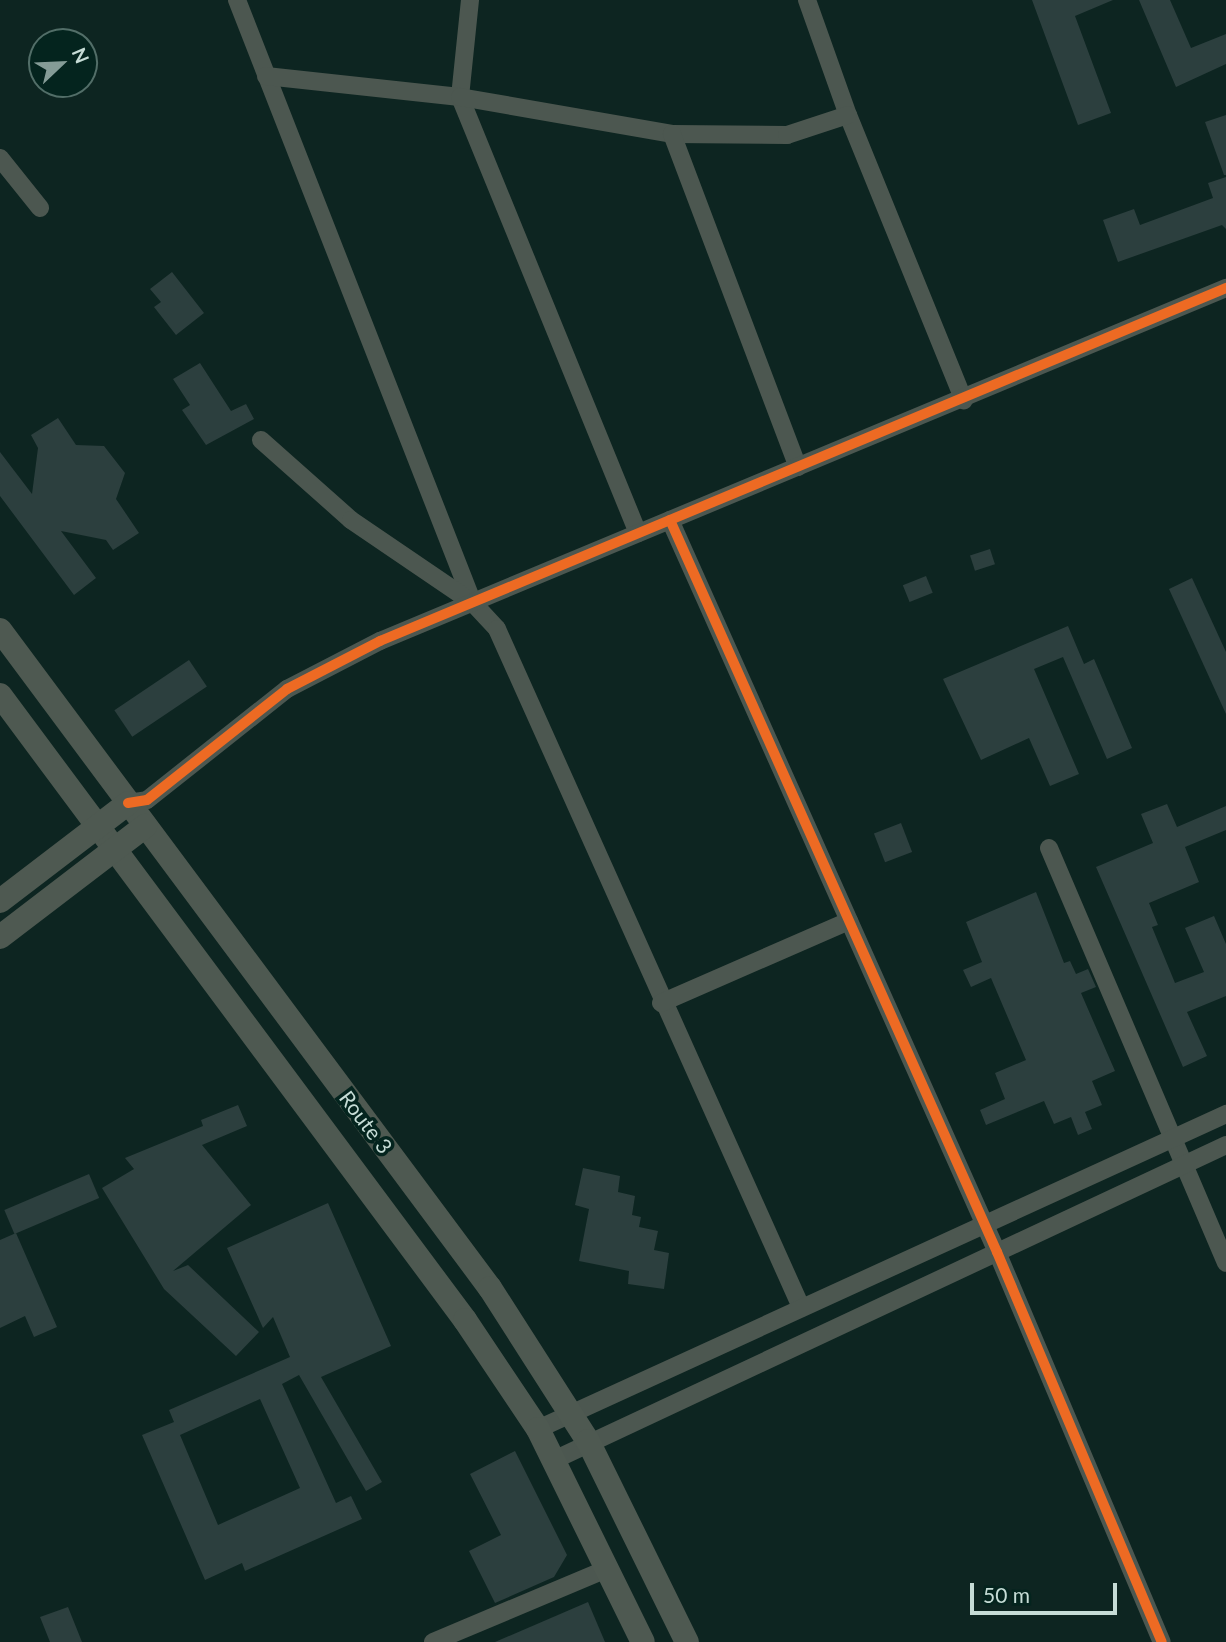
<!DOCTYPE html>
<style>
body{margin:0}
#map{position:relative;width:1226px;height:1642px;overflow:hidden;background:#0d2521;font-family:Lato,sans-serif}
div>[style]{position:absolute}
.building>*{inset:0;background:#2c3f3e;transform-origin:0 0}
.minor>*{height:18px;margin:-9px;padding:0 9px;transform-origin:9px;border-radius:9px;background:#4c5750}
.secondary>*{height:24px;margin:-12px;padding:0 12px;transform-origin:12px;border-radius:12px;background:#4e5951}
.cycleway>*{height:10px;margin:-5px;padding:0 5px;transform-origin:5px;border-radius:5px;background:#ed6a23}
span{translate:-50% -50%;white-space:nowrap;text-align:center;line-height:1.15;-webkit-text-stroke:7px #04241e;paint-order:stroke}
.street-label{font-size:21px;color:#c6dcd6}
.north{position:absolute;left:28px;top:28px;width:70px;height:70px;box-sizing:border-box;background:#04241e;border:2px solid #526e68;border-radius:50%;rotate:67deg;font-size:19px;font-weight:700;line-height:28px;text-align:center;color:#c6dcd6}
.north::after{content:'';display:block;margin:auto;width:24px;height:32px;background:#859c97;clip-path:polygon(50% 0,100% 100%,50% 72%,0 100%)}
.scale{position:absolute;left:970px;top:1583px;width:147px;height:32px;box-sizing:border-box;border:4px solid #c6dcd6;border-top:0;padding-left:9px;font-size:21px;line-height:24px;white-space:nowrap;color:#c6dcd6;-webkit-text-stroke:5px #04241e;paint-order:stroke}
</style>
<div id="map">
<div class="building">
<i style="clip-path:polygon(1032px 0,1113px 0,1075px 16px,1111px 113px,1078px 125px)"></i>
<i style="clip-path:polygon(1139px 0,1170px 0,1191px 48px,1226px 34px,1226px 64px,1176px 87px)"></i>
<i style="clip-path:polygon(1226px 115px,1226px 175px,1224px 175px,1205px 122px)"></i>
<i style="clip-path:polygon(1226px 177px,1226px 229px,1222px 225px,1118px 262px,1103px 220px,1134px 209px,1140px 225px,1213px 198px,1208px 183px)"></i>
<i style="clip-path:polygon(172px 272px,204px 313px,176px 335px,154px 307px,161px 302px,150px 289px)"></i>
<i style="clip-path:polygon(200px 363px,231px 411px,246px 404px,254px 419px,206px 445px,182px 410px,190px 405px,173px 379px)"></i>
<i style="clip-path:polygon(58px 418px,76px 445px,104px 446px,125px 473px,116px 499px,139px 533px,113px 550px,106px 540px,61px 531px,96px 578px,74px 595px,0 496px,0 452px,32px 494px,38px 448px,31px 435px)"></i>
<i style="left:990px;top:549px;width:16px;height:21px;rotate:72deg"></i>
<i style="left:926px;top:576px;width:18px;height:25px;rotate:68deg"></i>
<i style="clip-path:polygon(1192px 578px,1226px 652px,1226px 714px,1169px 589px)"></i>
<i style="clip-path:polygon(1068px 626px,1084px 664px,1094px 659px,1132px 748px,1107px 759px,1063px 657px,1034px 669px,1079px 774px,1050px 786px,1029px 738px,981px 760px,943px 679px)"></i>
<i style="left:189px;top:660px;width:32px;height:90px;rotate:56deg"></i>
<i style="clip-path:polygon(1167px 804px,1177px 827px,1226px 806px,1226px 830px,1185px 847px,1199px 882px,1149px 903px,1158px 925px,1152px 927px,1175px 983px,1204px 972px,1185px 928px,1214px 916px,1226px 944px,1226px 996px,1187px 1012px,1207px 1056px,1183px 1067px,1096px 867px,1153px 843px,1141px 814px)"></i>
<i style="left:901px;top:823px;width:31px;height:29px;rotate:69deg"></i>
<i style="clip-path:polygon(1036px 892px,1064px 963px,1070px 961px,1076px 974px,1088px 969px,1096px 987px,1081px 993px,1115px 1071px,1092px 1081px,1102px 1105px,1085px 1112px,1092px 1129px,1078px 1135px,1071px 1117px,1054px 1124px,1044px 1101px,986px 1125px,980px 1110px,1005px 1099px,995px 1073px,1026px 1060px,991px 978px,971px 987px,963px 970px,982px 962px,966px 922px)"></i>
<i style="clip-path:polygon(238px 1105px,247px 1126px,202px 1145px,251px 1205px,173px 1271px,188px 1265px,259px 1332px,236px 1356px,164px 1289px,102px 1188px,134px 1169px,125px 1158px,203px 1126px,201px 1120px)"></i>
<i style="clip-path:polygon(583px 1168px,620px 1176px,618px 1192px,635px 1196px,632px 1215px,641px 1217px,639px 1227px,658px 1231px,654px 1250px,669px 1253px,664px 1289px,628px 1284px,629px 1271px,579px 1261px,589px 1209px,575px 1205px)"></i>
<i style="left:89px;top:1174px;width:26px;height:92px;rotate:67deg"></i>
<i style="clip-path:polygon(evenodd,328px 1203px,391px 1346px,321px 1377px,382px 1482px,366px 1491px,299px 1375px,282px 1384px,336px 1503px,351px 1496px,362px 1519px,245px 1571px,242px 1563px,205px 1580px,142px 1435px,174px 1422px,169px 1410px,290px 1357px,273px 1317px,263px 1328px,227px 1248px,328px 1203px,260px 1399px,300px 1488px,218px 1525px,180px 1435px,260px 1399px)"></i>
<i style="clip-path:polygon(16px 1233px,57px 1327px,34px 1337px,25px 1316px,0 1328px,0 1240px)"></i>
<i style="clip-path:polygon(515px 1451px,567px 1555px,554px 1577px,495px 1603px,469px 1551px,501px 1535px,470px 1474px)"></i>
<i style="clip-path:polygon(588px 1602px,605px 1642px,495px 1642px)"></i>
<i style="clip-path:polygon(68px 1607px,82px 1642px,50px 1642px,40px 1617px)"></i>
</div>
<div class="minor">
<i style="left:237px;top:0;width:648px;rotate:68.63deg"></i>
<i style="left:470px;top:0;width:98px;rotate:95.9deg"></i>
<i style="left:460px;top:97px;width:471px;rotate:67.8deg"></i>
<i style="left:807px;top:0;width:122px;rotate:70.4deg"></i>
<i style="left:848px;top:115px;width:308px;rotate:67.9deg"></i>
<i style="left:266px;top:76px;width:195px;rotate:6.2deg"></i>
<i style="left:460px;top:97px;width:215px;rotate:9.9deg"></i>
<i style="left:672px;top:134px;width:115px;rotate:0.5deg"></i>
<i style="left:787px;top:135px;width:64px;rotate:-18.2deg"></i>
<i style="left:672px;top:134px;width:356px;rotate:69.3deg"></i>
<i style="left:0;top:158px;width:64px;rotate:51.3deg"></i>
<i style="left:261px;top:440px;width:120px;rotate:41.6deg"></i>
<i style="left:351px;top:520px;width:148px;rotate:34.2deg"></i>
<i style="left:473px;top:603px;width:35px;rotate:47deg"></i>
<i style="left:497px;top:629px;width:743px;rotate:65.85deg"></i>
<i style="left:670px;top:520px;width:802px;rotate:65.93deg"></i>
<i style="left:997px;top:1252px;width:423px;rotate:67.1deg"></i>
<i style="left:128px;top:803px;width:19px;rotate:-9deg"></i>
<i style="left:147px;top:800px;width:179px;rotate:-38.4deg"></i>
<i style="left:287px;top:689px;width:105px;rotate:-27.3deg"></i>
<i style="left:380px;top:641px;width:917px;rotate:-22.65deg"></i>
<i style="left:1049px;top:848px;width:451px;rotate:66.9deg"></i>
<i style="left:661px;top:1003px;width:205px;rotate:-23.6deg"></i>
<i style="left:538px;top:1429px;width:757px;rotate:-24.6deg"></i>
<i style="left:554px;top:1460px;width:742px;rotate:-25.11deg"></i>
<i style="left:433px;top:1642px;width:191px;rotate:-22.8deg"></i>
</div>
<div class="secondary">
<i style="left:0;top:630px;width:820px;rotate:53.33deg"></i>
<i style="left:490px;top:1288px;width:182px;rotate:57.4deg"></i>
<i style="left:588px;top:1441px;width:224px;rotate:63.8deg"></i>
<i style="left:0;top:695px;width:779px;rotate:53.35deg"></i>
<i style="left:465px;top:1320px;width:131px;rotate:56.2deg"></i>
<i style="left:538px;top:1429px;width:237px;rotate:63.8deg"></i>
<i style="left:0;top:901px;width:161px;rotate:-37.4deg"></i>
<i style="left:0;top:937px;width:183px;rotate:-37.4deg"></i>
</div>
<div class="cycleway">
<i style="left:670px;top:520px;width:802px;rotate:65.93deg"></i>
<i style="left:997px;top:1252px;width:423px;rotate:67.1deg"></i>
<i style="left:128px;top:803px;width:19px;rotate:-9deg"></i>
<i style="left:147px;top:800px;width:179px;rotate:-38.4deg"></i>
<i style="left:287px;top:689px;width:105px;rotate:-27.3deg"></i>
<i style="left:380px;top:641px;width:917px;rotate:-22.65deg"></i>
</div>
<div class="street-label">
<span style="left:366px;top:1122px;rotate:53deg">Route 3</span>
</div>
<div class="north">N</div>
<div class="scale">50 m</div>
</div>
